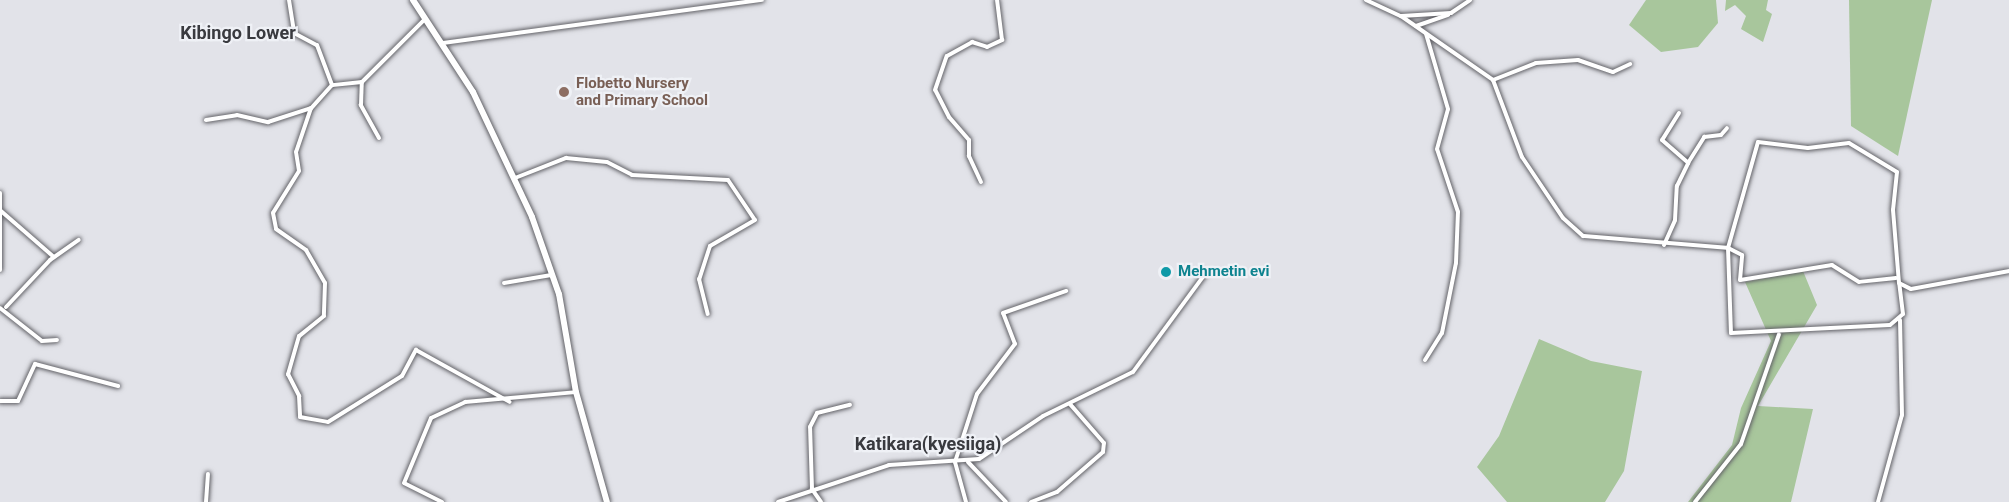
<!DOCTYPE html>
<style>
body{margin:0}
#map{position:relative;width:2009px;height:502px;overflow:hidden;background:#e2e3e9;font-family:Roboto,sans-serif}
div>[style]{position:absolute}
.green>*{inset:0;background:#a8c69c}
.roads{filter:drop-shadow(0 0 2px #626267) drop-shadow(0 0 2px #626267)}
.street>*{height:4px;margin:-2px;padding:0 2px;transform-origin:2px;border-radius:2px;background:#fff}
.secondary>*{height:6px;margin:-3px;padding:0 3px;transform-origin:3px;border-radius:3px;background:#fff}
.dots>*{width:16px;height:16px;translate:-50% -50%;box-sizing:border-box;border:3px solid #eff1f6;border-radius:50%}
span{translate:-50% -50%;white-space:nowrap;text-align:center;line-height:1.15;-webkit-text-stroke:4.5px #eff1f6;paint-order:stroke}
.education-label{font-size:15px;color:#785e54;font-weight:700}
.left{translate:0 -50%;text-align:left}
.culture-label{font-size:15px;color:#0d838f;font-weight:700}
.quarter-label{font-size:18px;color:#393a3f;font-weight:700}
</style>
<div id="map">
<div class="green">
<i style="clip-path:polygon(1646px 0,1716px 0,1718px 23px,1698px 47px,1661px 52px,1629px 25px)"></i>
<i style="clip-path:polygon(1726px 0,1768px 0,1766px 10px,1772px 14px,1763px 42px,1741px 29px,1746px 16px,1735px 5px,1725px 11px)"></i>
<i style="clip-path:polygon(1849px 0,1932px 0,1898px 156px,1851px 126px)"></i>
<i style="clip-path:polygon(1803px 271px,1817px 305px,1758px 406px,1813px 409px,1791px 502px,1688px 502px,1732px 445px,1741px 408px,1771px 341px,1745px 282px)"></i>
<i style="clip-path:polygon(1539px 339px,1591px 361px,1642px 371px,1624px 471px,1605px 502px,1507px 502px,1477px 467px,1499px 436px)"></i>
</div>
<div class="roads">
<div class="street">
<i style="left:289px;top:0;width:33px;rotate:81deg"></i>
<i style="left:294px;top:33px;width:26px;rotate:28deg"></i>
<i style="left:317px;top:45px;width:43px;rotate:69.4deg"></i>
<i style="left:1366px;top:0;width:38px;rotate:25deg"></i>
<i style="left:1401px;top:16px;width:50px;rotate:-3.4deg"></i>
<i style="left:1451px;top:13px;width:23px;rotate:-34deg"></i>
<i style="left:1401px;top:16px;width:112px;rotate:34.8deg"></i>
<i style="left:1493px;top:80px;width:82px;rotate:69.4deg"></i>
<i style="left:1522px;top:157px;width:73px;rotate:56.1deg"></i>
<i style="left:1563px;top:218px;width:27px;rotate:42deg"></i>
<i style="left:1583px;top:236px;width:145px;rotate:4.7deg"></i>
<i style="left:1728px;top:248px;width:110px;rotate:-74.2deg"></i>
<i style="left:1758px;top:142px;width:50px;rotate:6.8deg"></i>
<i style="left:1808px;top:148px;width:41px;rotate:-7deg"></i>
<i style="left:1849px;top:143px;width:56px;rotate:31.1deg"></i>
<i style="left:1897px;top:172px;width:38px;rotate:96deg"></i>
<i style="left:1893px;top:210px;width:73px;rotate:85.3deg"></i>
<i style="left:1899px;top:283px;width:13px;rotate:27deg"></i>
<i style="left:1911px;top:289px;width:100px;rotate:-10.4deg"></i>
<i style="left:1416px;top:26px;width:34px;rotate:-19deg"></i>
<i style="left:443px;top:43px;width:322px;rotate:-7.7deg"></i>
<i style="left:1493px;top:80px;width:46px;rotate:-21.6deg"></i>
<i style="left:1536px;top:63px;width:42px;rotate:-4.1deg"></i>
<i style="left:1578px;top:60px;width:37px;rotate:19deg"></i>
<i style="left:1613px;top:72px;width:19px;rotate:-25deg"></i>
<i style="left:362px;top:82px;width:30px;rotate:174deg"></i>
<i style="left:332px;top:85px;width:31px;rotate:132deg"></i>
<i style="left:311px;top:108px;width:46px;rotate:108.8deg"></i>
<i style="left:296px;top:152px;width:19px;rotate:81deg"></i>
<i style="left:299px;top:171px;width:49px;rotate:121.8deg"></i>
<i style="left:273px;top:213px;width:16px;rotate:79deg"></i>
<i style="left:276px;top:229px;width:37px;rotate:35deg"></i>
<i style="left:306px;top:250px;width:38px;rotate:60deg"></i>
<i style="left:325px;top:283px;width:33px;rotate:92deg"></i>
<i style="left:324px;top:316px;width:32px;rotate:141deg"></i>
<i style="left:299px;top:336px;width:40px;rotate:106deg"></i>
<i style="left:288px;top:374px;width:25px;rotate:63deg"></i>
<i style="left:299px;top:396px;width:21px;rotate:87deg"></i>
<i style="left:300px;top:417px;width:28px;rotate:10deg"></i>
<i style="left:328px;top:422px;width:87px;rotate:-31.9deg"></i>
<i style="left:402px;top:376px;width:30px;rotate:-62deg"></i>
<i style="left:416px;top:350px;width:107px;rotate:29deg"></i>
<i style="left:1679px;top:113px;width:32px;rotate:122deg"></i>
<i style="left:1662px;top:140px;width:35px;rotate:41deg"></i>
<i style="left:206px;top:120px;width:31px;rotate:-9deg"></i>
<i style="left:237px;top:115px;width:32px;rotate:13deg"></i>
<i style="left:268px;top:122px;width:45px;rotate:-18deg"></i>
<i style="left:379px;top:138px;width:38px;rotate:-119deg"></i>
<i style="left:361px;top:105px;width:23px;rotate:-88deg"></i>
<i style="left:362px;top:82px;width:89px;rotate:-45deg"></i>
<i style="left:515px;top:178px;width:55px;rotate:-21.4deg"></i>
<i style="left:566px;top:158px;width:41px;rotate:5.6deg"></i>
<i style="left:607px;top:162px;width:28px;rotate:27deg"></i>
<i style="left:632px;top:175px;width:96px;rotate:3deg"></i>
<i style="left:728px;top:180px;width:48px;rotate:56deg"></i>
<i style="left:755px;top:220px;width:52px;rotate:150deg"></i>
<i style="left:710px;top:246px;width:35px;rotate:108deg"></i>
<i style="left:699px;top:279px;width:36px;rotate:76deg"></i>
<i style="left:981px;top:182px;width:29px;rotate:-115deg"></i>
<i style="left:969px;top:156px;width:16px;rotate:-90deg"></i>
<i style="left:969px;top:140px;width:30px;rotate:-131deg"></i>
<i style="left:949px;top:117px;width:30px;rotate:-117deg"></i>
<i style="left:935px;top:90px;width:36px;rotate:-71deg"></i>
<i style="left:947px;top:56px;width:29px;rotate:-29deg"></i>
<i style="left:972px;top:42px;width:16px;rotate:18deg"></i>
<i style="left:987px;top:47px;width:17px;rotate:-25deg"></i>
<i style="left:1002px;top:40px;width:40px;rotate:-97.1deg"></i>
<i style="left:0;top:193px;width:77px;rotate:90deg"></i>
<i style="left:1px;top:211px;width:70px;rotate:41deg"></i>
<i style="left:1664px;top:245px;width:27px;rotate:-66deg"></i>
<i style="left:1675px;top:220px;width:34px;rotate:-87deg"></i>
<i style="left:1677px;top:186px;width:25px;rotate:-64deg"></i>
<i style="left:1688px;top:163px;width:31px;rotate:-58deg"></i>
<i style="left:1704px;top:137px;width:17px;rotate:-7deg"></i>
<i style="left:1721px;top:135px;width:9px;rotate:-49deg"></i>
<i style="left:1896px;top:278px;width:37px;rotate:174deg"></i>
<i style="left:1859px;top:282px;width:32px;rotate:-148deg"></i>
<i style="left:1832px;top:265px;width:93px;rotate:170.7deg"></i>
<i style="left:1740px;top:280px;width:25px;rotate:-85deg"></i>
<i style="left:1742px;top:255px;width:16px;rotate:-153deg"></i>
<i style="left:1728px;top:248px;width:85px;rotate:88deg"></i>
<i style="left:1731px;top:333px;width:159px;rotate:-2.9deg"></i>
<i style="left:1890px;top:325px;width:17px;rotate:-40deg"></i>
<i style="left:1903px;top:314px;width:31px;rotate:-97deg"></i>
<i style="left:504px;top:283px;width:48px;rotate:-9.7deg"></i>
<i style="left:6px;top:307px;width:64px;rotate:-46.9deg"></i>
<i style="left:50px;top:260px;width:35px;rotate:-35deg"></i>
<i style="left:0;top:308px;width:53px;rotate:38.2deg"></i>
<i style="left:42px;top:341px;width:15px;rotate:-4deg"></i>
<i style="left:1425px;top:360px;width:32px;rotate:-58deg"></i>
<i style="left:1442px;top:333px;width:71px;rotate:-78.7deg"></i>
<i style="left:1456px;top:263px;width:51px;rotate:-87.8deg"></i>
<i style="left:1458px;top:212px;width:66px;rotate:-108.4deg"></i>
<i style="left:1437px;top:149px;width:41px;rotate:-74.6deg"></i>
<i style="left:1448px;top:109px;width:78px;rotate:-106.3deg"></i>
<i style="left:0;top:401px;width:18px"></i>
<i style="left:18px;top:401px;width:41px;rotate:-65.3deg"></i>
<i style="left:35px;top:364px;width:86px;rotate:14.8deg"></i>
<i style="left:968px;top:462px;width:55px;rotate:46.5deg"></i>
<i style="left:206px;top:502px;width:28px;rotate:-86deg"></i>
<i style="left:442px;top:502px;width:42px;rotate:-153.4deg"></i>
<i style="left:404px;top:483px;width:70px;rotate:-67.4deg"></i>
<i style="left:431px;top:418px;width:38px;rotate:-25deg"></i>
<i style="left:465px;top:402px;width:111px;rotate:-5.1deg"></i>
<i style="left:778px;top:502px;width:117px;rotate:-18.4deg"></i>
<i style="left:889px;top:465px;width:90px;rotate:-3.8deg"></i>
<i style="left:979px;top:459px;width:77px;rotate:-33.9deg"></i>
<i style="left:1043px;top:416px;width:100px;rotate:-26.1deg"></i>
<i style="left:1133px;top:372px;width:122px;rotate:-53.7deg"></i>
<i style="left:821px;top:502px;width:16px;rotate:-125deg"></i>
<i style="left:812px;top:489px;width:62px;rotate:-91.8deg"></i>
<i style="left:810px;top:427px;width:16px;rotate:-63deg"></i>
<i style="left:817px;top:413px;width:34px;rotate:-14deg"></i>
<i style="left:966px;top:502px;width:41px;rotate:-105.4deg"></i>
<i style="left:955px;top:462px;width:71px;rotate:-72.1deg"></i>
<i style="left:977px;top:394px;width:63px;rotate:-52.8deg"></i>
<i style="left:1015px;top:344px;width:33px;rotate:-111deg"></i>
<i style="left:1003px;top:313px;width:67px;rotate:-19.2deg"></i>
<i style="left:1031px;top:502px;width:28px;rotate:-21deg"></i>
<i style="left:1057px;top:492px;width:61px;rotate:-41deg"></i>
<i style="left:1103px;top:452px;width:9px;rotate:-84deg"></i>
<i style="left:1104px;top:443px;width:52px;rotate:-131.1deg"></i>
<i style="left:1695px;top:502px;width:74px;rotate:-51.6deg"></i>
<i style="left:1741px;top:444px;width:116px;rotate:-70.9deg"></i>
<i style="left:1878px;top:502px;width:90px;rotate:-74.6deg"></i>
<i style="left:1902px;top:415px;width:95px;rotate:-91.2deg"></i>
</div>
<div class="secondary">
<i style="left:413px;top:0;width:110px;rotate:56.9deg"></i>
<i style="left:473px;top:92px;width:138px;rotate:64.7deg"></i>
<i style="left:532px;top:217px;width:82px;rotate:70.7deg"></i>
<i style="left:559px;top:294px;width:99px;rotate:80.2deg"></i>
<i style="left:576px;top:392px;width:114px;rotate:74.3deg"></i>
</div>
</div>
<div class="dots">
<i style="left:564px;top:92px;background:#8d6e63"></i>
<i style="left:1166px;top:272px;background:#0f9aa8"></i>
</div>
<div class="education-label">
<span class="left" style="left:576px;top:92px">Flobetto Nursery<br>and Primary School</span>
</div>
<div class="culture-label">
<span class="left" style="left:1178px;top:272px">Mehmetin evi</span>
</div>
<div class="quarter-label">
<span style="left:238px;top:33px">Kibingo Lower</span>
<span style="left:928px;top:444px">Katikara(kyesiiga)</span>
</div>
</div>
